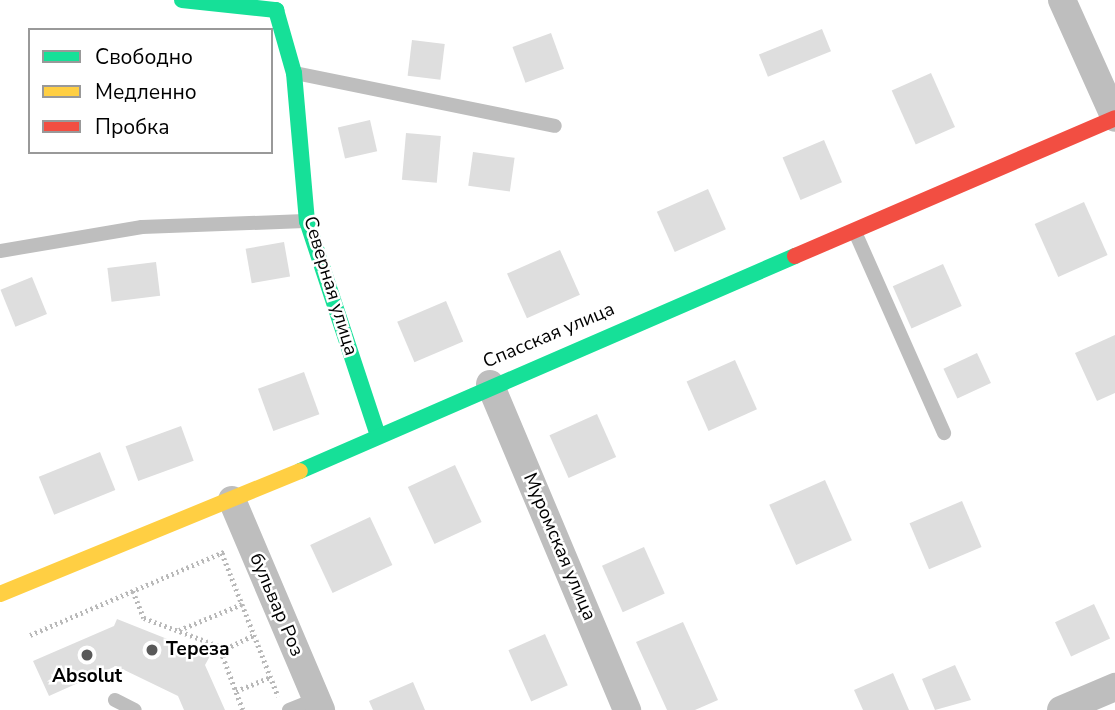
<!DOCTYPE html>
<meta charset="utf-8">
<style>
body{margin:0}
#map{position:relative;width:1115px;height:710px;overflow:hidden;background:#fff;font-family:"Nunito Sans",sans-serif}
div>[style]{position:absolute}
.building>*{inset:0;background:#dedede;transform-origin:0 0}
.path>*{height:4.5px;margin-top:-2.25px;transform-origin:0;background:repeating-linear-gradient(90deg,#b9b9b9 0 2px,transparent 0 5.5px)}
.lane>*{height:14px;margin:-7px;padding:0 7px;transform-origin:7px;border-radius:7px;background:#bebebe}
.street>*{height:28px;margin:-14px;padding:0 14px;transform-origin:14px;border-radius:14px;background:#bebebe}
.fast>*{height:16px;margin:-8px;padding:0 8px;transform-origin:8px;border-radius:8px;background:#16e098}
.slow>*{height:16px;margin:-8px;padding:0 8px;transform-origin:8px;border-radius:8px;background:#ffcf43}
.jam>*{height:16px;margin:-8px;padding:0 8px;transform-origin:8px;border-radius:8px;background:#f24e42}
.dots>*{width:19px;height:19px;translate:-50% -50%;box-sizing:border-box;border:4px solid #fff;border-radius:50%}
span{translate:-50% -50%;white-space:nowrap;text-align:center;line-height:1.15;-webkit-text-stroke:5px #fff;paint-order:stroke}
.street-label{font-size:19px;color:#000}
.poi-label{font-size:19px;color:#000;font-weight:700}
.left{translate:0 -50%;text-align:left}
.legend{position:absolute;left:28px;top:28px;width:245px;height:126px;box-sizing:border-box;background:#fff;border:2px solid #999;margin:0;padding:9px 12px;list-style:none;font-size:21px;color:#000}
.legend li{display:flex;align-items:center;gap:14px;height:35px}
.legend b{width:35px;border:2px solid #999}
</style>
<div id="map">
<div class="building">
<i style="left:822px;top:29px;width:24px;height:68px;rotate:68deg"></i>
<i style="left:551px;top:33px;width:38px;height:41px;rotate:70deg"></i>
<i style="left:412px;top:40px;width:33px;height:36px;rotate:7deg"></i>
<i style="left:931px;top:73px;width:59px;height:43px;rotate:66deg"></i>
<i style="left:370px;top:120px;width:32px;height:33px;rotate:77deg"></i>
<i style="left:406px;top:133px;width:35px;height:47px;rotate:5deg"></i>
<i style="left:824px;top:140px;width:46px;height:45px;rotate:67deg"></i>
<i style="left:473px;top:152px;width:42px;height:34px;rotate:8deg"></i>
<i style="left:708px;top:189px;width:44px;height:56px;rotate:66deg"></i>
<i style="left:1084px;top:202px;width:58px;height:54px;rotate:66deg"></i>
<i style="left:284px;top:242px;width:35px;height:39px;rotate:80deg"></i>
<i style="left:560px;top:250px;width:49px;height:58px;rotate:66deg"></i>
<i style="left:156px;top:262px;width:34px;height:49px;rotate:83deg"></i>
<i style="left:943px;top:264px;width:46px;height:55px;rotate:66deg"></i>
<i style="left:32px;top:277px;width:40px;height:34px;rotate:68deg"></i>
<i style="left:446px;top:301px;width:44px;height:53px;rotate:67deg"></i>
<i style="clip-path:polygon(1115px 335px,1115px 393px,1097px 401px,1075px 353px)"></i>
<i style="left:977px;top:353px;width:33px;height:37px;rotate:65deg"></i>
<i style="left:735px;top:360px;width:54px;height:53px;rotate:66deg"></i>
<i style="left:304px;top:372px;width:45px;height:49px;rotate:70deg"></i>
<i style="left:597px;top:414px;width:47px;height:52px;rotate:66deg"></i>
<i style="left:181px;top:426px;width:37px;height:59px;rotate:70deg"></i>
<i style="left:100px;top:452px;width:41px;height:66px;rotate:68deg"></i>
<i style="left:455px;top:465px;width:63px;height:52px;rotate:65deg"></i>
<i style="left:825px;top:480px;width:66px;height:61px;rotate:66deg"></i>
<i style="left:962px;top:501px;width:50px;height:57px;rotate:67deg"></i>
<i style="left:370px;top:517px;width:53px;height:66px;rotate:65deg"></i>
<i style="left:644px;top:547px;width:51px;height:46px;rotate:66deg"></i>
<i style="left:1094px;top:604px;width:38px;height:43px;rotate:65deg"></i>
<i style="clip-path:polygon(117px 619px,210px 656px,205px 665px,225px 710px,184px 710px,178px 696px,116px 666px,49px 696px,33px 661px,114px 626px)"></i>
<i style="clip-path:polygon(683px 622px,718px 700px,695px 710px,667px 710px,636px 642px)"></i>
<i style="left:545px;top:634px;width:56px;height:40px;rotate:66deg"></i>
<i style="clip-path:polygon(955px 665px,971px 700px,935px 710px,922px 679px)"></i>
<i style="clip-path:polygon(893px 673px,909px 710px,863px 710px,854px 690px)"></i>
<i style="clip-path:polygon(413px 682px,425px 710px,373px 710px,369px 701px)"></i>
</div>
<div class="path">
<i style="left:222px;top:553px;width:154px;rotate:68.6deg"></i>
<i style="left:133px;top:591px;width:29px;rotate:68deg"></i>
<i style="left:144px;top:618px;width:80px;rotate:20.5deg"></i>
<i style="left:219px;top:646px;width:68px;rotate:69.4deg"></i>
<i style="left:179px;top:630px;width:68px;rotate:-22.4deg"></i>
<i style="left:30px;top:635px;width:213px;rotate:-23.2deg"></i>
<i style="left:221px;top:651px;width:37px;rotate:-26deg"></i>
<i style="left:236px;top:691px;width:38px;rotate:-22deg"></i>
</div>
<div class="lane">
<i style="left:295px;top:73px;width:265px;rotate:11.5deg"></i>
<i style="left:855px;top:232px;width:220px;rotate:66.1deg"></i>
<i style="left:0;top:251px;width:144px;rotate:-9.6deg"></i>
<i style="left:142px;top:227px;width:163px;rotate:-2.1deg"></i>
<i style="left:115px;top:700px;width:22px;rotate:27deg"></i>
<i style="left:289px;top:710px;width:29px;rotate:-22deg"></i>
</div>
<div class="street">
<i style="left:1062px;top:0;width:129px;rotate:65.8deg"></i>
<i style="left:490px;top:384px;width:354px;rotate:67.2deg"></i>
<i style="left:232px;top:500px;width:228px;rotate:67deg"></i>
<i style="left:1061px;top:710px;width:59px;rotate:-23.1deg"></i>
</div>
<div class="fast">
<i style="left:182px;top:0;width:95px;rotate:6.1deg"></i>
<i style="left:276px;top:10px;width:66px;rotate:74.1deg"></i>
<i style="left:294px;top:73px;width:149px;rotate:85deg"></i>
<i style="left:307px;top:221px;width:226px;rotate:71.7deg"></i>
<i style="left:300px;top:471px;width:540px;rotate:-23.48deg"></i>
</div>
<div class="slow">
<i style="left:0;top:594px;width:324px;rotate:-22.3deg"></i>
</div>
<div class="jam">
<i style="left:795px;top:256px;width:348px;rotate:-23.3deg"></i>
</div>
<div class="dots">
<i style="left:152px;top:650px;background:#595959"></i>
<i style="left:87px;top:655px;background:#595959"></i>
</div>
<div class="street-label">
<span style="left:330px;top:286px;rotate:73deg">Северная улица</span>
<span style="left:549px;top:336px;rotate:-23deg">Спасская улица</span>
<span style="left:559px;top:547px;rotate:67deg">Муромская улица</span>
<span style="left:276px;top:605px;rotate:67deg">бульвар Роз</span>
</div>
<div class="poi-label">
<span class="left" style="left:166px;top:650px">Тереза</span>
<span style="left:87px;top:677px">Absolut</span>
</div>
<ul class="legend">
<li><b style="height:9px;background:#16e098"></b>Свободно</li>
<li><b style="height:9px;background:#ffcf43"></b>Медленно</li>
<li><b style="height:9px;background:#f24e42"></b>Пробка</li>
</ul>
</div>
